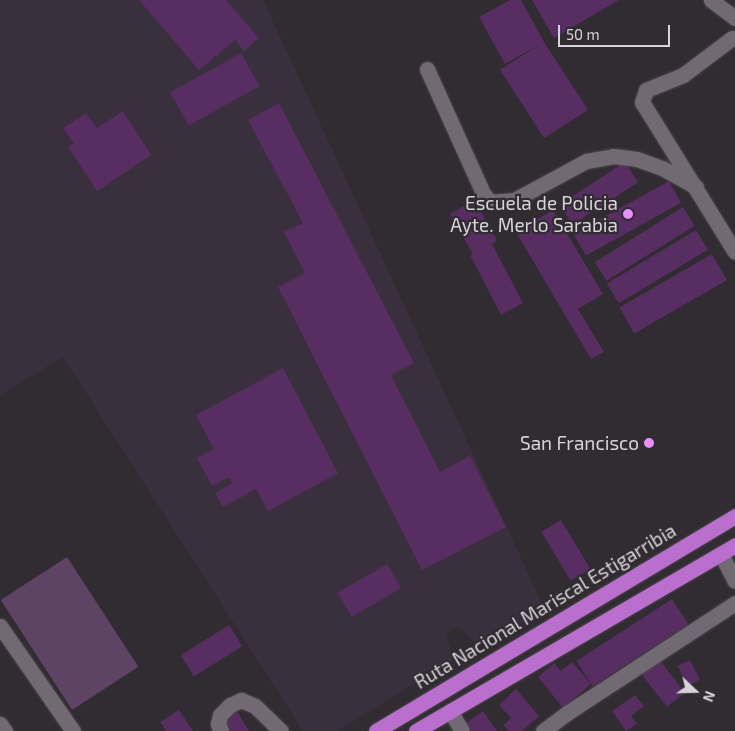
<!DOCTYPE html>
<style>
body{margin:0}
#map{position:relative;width:735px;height:731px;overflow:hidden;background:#312b32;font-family:"Exo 2",sans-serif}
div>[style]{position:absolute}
.built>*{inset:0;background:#3a303d}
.green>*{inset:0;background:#5d4364;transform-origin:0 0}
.building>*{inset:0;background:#572d62;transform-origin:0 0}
.roads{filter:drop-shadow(0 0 1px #4e494f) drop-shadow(0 0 1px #4e494f)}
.minor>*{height:15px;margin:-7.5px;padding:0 7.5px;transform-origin:7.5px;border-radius:7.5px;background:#716a72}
.highway>*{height:15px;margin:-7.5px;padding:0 7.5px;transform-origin:7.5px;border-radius:7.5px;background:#ba6ecd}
.dots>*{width:14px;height:14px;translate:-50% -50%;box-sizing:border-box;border:2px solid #312b32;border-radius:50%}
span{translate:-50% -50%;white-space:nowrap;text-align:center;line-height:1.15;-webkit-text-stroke:4.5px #312b32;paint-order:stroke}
.poi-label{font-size:19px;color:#d7d3d8}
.right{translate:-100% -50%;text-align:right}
.street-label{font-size:19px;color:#d7d3d8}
.north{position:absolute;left:670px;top:666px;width:50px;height:50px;-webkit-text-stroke:4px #312b32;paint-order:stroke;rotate:111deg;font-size:14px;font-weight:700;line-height:20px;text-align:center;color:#d7d3d8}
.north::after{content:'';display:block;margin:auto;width:18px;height:22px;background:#d7d3d8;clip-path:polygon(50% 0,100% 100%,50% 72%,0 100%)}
.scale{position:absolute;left:558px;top:25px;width:112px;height:22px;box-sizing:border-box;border:2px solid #d7d3d8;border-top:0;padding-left:6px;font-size:15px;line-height:18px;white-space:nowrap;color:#d7d3d8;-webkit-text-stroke:4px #312b32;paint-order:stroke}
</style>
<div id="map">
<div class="built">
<i style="clip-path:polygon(0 0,263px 0,545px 610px,479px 647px,458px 626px,446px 634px,453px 660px,337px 731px,303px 731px,63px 357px,0 395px)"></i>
</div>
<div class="green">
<i style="left:67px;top:557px;width:131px;height:79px;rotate:57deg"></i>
</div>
<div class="building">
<i style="clip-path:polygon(139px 0,226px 0,259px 38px,244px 51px,235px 40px,199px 70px)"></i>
<i style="clip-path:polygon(510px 0,521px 0,544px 42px,588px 110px,544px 138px,500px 70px,539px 45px,505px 64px,479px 17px)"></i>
<i style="clip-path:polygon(532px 0,619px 0,554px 38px)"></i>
<i style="left:241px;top:53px;width:38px;height:81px;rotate:61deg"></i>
<i style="clip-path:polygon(279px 103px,414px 363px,391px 375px,440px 472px,470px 456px,506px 527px,422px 570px,278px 287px,305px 273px,284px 232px,303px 223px,248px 120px)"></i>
<i style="clip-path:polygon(123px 111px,151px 155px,97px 191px,68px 147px,74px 144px,63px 128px,86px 113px,97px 128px)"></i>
<i style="left:625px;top:162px;width:24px;height:78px;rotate:57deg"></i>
<i style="left:669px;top:181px;width:25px;height:109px;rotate:61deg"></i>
<i style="clip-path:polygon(474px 200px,497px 240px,492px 244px,523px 303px,501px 315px,470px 255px,473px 254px,450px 214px)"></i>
<i style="left:683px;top:207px;width:22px;height:104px;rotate:58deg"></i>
<i style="clip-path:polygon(553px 210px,603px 294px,578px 309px,604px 352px,591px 359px,516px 232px)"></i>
<i style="left:696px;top:230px;width:23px;height:104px;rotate:59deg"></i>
<i style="left:712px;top:254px;width:30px;height:107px;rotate:60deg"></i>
<i style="clip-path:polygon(283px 368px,338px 473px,268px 511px,256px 489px,223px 507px,215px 493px,232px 483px,229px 477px,212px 486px,197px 458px,214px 449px,196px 415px)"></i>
<i style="left:561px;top:520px;width:57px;height:23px;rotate:59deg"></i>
<i style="left:387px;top:564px;width:28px;height:57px;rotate:60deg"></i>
<i style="left:672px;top:599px;width:30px;height:114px;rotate:57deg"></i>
<i style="left:229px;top:625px;width:25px;height:57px;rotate:58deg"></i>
<i style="left:658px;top:658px;width:44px;height:23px;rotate:52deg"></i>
<i style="left:690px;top:660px;width:22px;height:14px;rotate:63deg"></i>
<i style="clip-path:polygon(572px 662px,591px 684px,563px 708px,538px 677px,554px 663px,561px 671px)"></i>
<i style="clip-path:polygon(516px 689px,539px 716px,522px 731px,509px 731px,503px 725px,511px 718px,499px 705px)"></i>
<i style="clip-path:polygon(635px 695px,644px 706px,631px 716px,637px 724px,626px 731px,612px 711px)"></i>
<i style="clip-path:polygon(235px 708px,249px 731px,228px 731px,220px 717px)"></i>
<i style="clip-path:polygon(179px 710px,193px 731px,166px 731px,160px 722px)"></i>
<i style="clip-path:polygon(483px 711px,497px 731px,472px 731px,466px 723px)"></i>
</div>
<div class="roads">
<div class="minor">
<i style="left:711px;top:0;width:30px;rotate:37deg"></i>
<i style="left:732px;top:38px;width:61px;rotate:142.9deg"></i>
<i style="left:683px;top:75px;width:40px;rotate:158deg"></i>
<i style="left:646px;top:90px;width:13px;rotate:108deg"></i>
<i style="left:642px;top:102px;width:176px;rotate:58.2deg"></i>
<i style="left:427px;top:69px;width:138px;rotate:65.7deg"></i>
<i style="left:484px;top:195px;width:10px;rotate:45deg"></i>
<i style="left:491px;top:202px;width:23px;rotate:-5deg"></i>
<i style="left:514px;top:200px;width:82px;rotate:-28.4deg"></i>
<i style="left:586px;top:161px;width:27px;rotate:-10deg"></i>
<i style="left:613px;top:156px;width:24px;rotate:7deg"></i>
<i style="left:637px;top:159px;width:27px;rotate:20deg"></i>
<i style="left:662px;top:168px;width:39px;rotate:29deg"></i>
<i style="left:721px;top:554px;width:30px;rotate:63deg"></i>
<i style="left:0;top:626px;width:128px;rotate:55.2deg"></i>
<i style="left:450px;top:711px;width:23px;rotate:59deg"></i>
<i style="left:0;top:724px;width:9px;rotate:54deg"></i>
<i style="left:221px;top:731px;width:8px;rotate:-113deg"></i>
<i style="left:218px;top:724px;width:9px;rotate:-77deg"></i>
<i style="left:220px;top:715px;width:14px;rotate:-45deg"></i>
<i style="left:230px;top:705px;width:12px;rotate:-24deg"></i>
<i style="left:241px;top:700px;width:15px;rotate:23deg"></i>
<i style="left:255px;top:706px;width:36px;rotate:44deg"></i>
<i style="left:543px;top:731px;width:30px;rotate:-37deg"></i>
<i style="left:567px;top:713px;width:201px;rotate:-33.2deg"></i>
</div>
<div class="highway">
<i style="left:376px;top:731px;width:418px;rotate:-30.9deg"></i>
<i style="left:416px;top:731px;width:369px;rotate:-30.2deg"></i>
</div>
</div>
<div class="dots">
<i style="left:628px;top:214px;background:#e88eff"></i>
<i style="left:649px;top:443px;background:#e88eff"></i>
</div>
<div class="poi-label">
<span class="right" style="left:618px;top:214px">Escuela de Policia<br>Ayte. Merlo Sarabia</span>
<span class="right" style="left:639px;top:443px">San Francisco</span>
</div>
<div class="street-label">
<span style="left:545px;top:606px;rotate:-31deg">Ruta Nacional Mariscal Estigarribia</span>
</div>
<div class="north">N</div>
<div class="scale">50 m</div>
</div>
